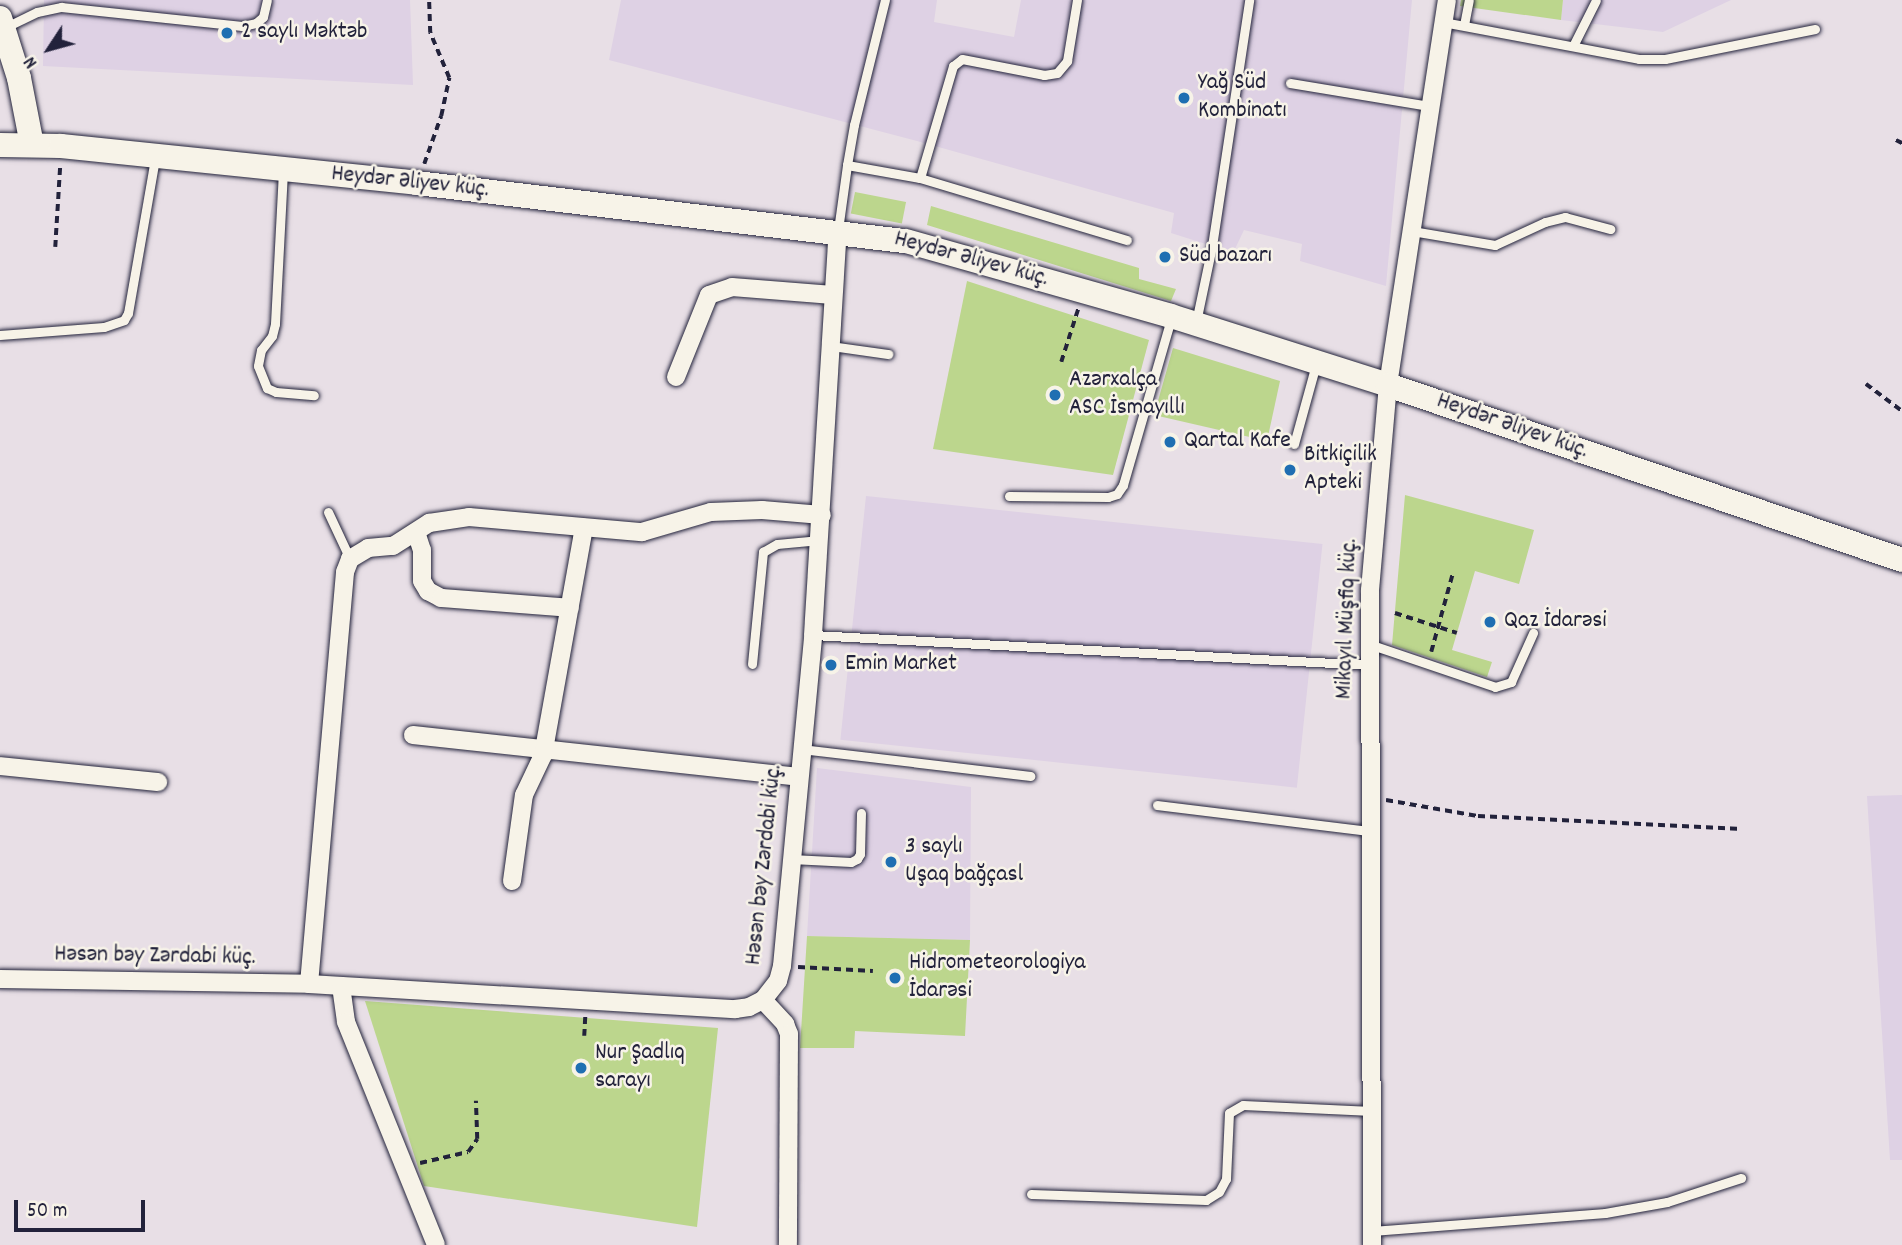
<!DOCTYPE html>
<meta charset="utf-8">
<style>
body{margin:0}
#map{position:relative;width:1902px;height:1245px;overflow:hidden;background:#e8dfe6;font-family:Dekko,sans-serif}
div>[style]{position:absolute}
.built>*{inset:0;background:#ded1e4;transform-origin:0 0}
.green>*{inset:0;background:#bcd68d;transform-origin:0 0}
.path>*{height:3.5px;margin-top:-1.75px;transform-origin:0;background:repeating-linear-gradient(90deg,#22223b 0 7px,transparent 0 12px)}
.roads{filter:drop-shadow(0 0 2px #22223b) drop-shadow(0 0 2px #22223b)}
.lane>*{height:9px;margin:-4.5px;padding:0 4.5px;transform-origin:4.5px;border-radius:4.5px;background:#f7f3e8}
.street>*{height:18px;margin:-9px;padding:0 9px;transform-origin:9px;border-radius:9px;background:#f7f3e8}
.secondary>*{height:24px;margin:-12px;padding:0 12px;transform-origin:12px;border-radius:12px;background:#f7f3e8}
.dots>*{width:19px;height:19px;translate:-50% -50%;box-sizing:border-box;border:4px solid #f7f3e8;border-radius:50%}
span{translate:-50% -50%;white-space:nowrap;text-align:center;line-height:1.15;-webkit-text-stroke:5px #f7f3e8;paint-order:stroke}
.poi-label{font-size:24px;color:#22223b}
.left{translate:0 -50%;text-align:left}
.street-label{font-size:24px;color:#22223b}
.north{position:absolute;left:14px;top:14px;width:70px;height:70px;-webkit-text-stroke:5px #f7f3e8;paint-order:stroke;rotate:234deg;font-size:19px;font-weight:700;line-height:28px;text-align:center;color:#22223b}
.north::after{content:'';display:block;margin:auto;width:24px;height:32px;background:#22223b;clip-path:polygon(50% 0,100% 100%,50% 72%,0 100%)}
.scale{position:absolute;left:14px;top:1200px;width:131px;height:32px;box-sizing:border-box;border:4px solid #22223b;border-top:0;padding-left:9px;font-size:21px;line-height:24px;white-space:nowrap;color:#22223b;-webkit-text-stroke:5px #f7f3e8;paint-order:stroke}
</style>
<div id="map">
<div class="built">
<i style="clip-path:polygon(44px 0,410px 0,413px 85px,43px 66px)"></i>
<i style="clip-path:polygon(621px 0,937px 0,934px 22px,1014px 37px,1021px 0,1412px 0,1386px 286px,1300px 261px,1302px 244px,1244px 230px,1234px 251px,1212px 246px,1171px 233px,1174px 213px,917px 141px,609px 60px)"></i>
<i style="clip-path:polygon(1563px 0,1731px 0,1663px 32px,1561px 20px)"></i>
<i style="left:866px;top:496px;width:459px;height:245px;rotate:6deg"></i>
<i style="clip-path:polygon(817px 768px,971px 787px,970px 940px,807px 936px)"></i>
<i style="clip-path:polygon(1902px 795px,1902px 1160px,1890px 1160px,1867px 796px)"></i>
</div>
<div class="green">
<i style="clip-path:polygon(1461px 0,1563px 0,1561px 20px,1460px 6px)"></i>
<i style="left:855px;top:192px;width:52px;height:22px;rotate:11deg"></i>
<i style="clip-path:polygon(931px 206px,1139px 268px,1139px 279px,1176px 289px,1171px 301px,927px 225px)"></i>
<i style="clip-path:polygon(967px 281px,1149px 340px,1113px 475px,933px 449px)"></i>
<i style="clip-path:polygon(1173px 348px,1280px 381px,1267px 441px,1154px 415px)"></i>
<i style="clip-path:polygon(1405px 495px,1534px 530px,1519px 584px,1475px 571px,1452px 650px,1492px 662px,1487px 677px,1392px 645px)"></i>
<i style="clip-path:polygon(807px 936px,970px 940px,965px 1036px,855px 1031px,854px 1048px,800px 1048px)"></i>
<i style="clip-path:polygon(365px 1001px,718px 1028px,697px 1227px,424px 1186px)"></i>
</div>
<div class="path">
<i style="left:1896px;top:140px;width:7px;rotate:27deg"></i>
<i style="left:424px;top:164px;width:51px;rotate:-70.5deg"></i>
<i style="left:441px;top:116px;width:39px;rotate:-78deg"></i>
<i style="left:449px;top:78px;width:49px;rotate:-112.9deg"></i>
<i style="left:430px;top:33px;width:33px;rotate:-92deg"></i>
<i style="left:55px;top:247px;width:81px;rotate:-86.5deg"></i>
<i style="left:1061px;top:362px;width:56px;rotate:-72.2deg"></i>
<i style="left:1866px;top:384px;width:45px;rotate:36.9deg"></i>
<i style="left:1395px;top:613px;width:65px;rotate:17.9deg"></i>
<i style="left:1431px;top:652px;width:83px;rotate:-74.6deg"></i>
<i style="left:1386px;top:800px;width:93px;rotate:9.9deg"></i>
<i style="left:1478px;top:816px;width:264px;rotate:2.8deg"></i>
<i style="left:798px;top:967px;width:75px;rotate:3.1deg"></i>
<i style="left:584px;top:1036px;width:20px;rotate:-87deg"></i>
<i style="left:420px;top:1163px;width:49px;rotate:-12.9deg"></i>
<i style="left:468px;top:1152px;width:16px;rotate:-55deg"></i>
<i style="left:477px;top:1139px;width:38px;rotate:-92deg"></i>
</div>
<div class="roads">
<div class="lane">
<i style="left:1443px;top:22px;width:199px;rotate:10.7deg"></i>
<i style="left:1639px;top:59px;width:26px"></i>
<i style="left:1665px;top:59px;width:153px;rotate:-11.3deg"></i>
<i style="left:1464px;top:25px;width:25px;rotate:-79deg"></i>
<i style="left:6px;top:27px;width:34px;rotate:-26deg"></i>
<i style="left:37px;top:12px;width:25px;rotate:-12deg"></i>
<i style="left:61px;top:7px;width:182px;rotate:6deg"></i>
<i style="left:242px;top:26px;width:14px;rotate:-12deg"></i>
<i style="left:256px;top:23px;width:9px;rotate:-41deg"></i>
<i style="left:263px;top:17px;width:17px;rotate:-77deg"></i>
<i style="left:1573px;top:46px;width:51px;rotate:-63.4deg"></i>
<i style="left:1290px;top:83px;width:141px;rotate:9.4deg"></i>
<i style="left:847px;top:165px;width:41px;rotate:-80.1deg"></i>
<i style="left:854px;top:125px;width:129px;rotate:-76.1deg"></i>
<i style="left:283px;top:171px;width:153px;rotate:93deg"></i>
<i style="left:275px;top:324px;width:12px;rotate:104deg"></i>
<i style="left:272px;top:336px;width:18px;rotate:128deg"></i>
<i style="left:261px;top:350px;width:16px;rotate:101deg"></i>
<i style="left:258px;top:366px;width:24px;rotate:68deg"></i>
<i style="left:267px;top:388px;width:10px;rotate:24deg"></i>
<i style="left:276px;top:392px;width:38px;rotate:5deg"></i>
<i style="left:920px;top:178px;width:117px;rotate:-73.6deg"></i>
<i style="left:953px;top:66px;width:11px;rotate:-38deg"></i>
<i style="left:962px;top:59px;width:84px;rotate:11deg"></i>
<i style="left:1044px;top:75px;width:13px;rotate:-9deg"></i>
<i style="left:1057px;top:73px;width:16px;rotate:-50deg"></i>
<i style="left:1067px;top:61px;width:62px;rotate:-80.7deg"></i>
<i style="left:838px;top:230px;width:66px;rotate:-82.1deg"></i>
<i style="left:847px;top:165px;width:74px;rotate:10.1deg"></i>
<i style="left:920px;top:178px;width:216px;rotate:16.7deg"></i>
<i style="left:1412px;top:231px;width:84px;rotate:9.6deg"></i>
<i style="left:1495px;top:245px;width:55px;rotate:-24.7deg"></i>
<i style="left:1545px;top:222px;width:21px;rotate:-14deg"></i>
<i style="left:1565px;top:217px;width:47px;rotate:14.9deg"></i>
<i style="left:1196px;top:322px;width:78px;rotate:-78.1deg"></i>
<i style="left:1212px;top:246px;width:249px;rotate:-81.4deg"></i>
<i style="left:0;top:335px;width:104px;rotate:-4.4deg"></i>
<i style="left:104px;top:327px;width:21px;rotate:-19deg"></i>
<i style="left:124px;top:320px;width:8px;rotate:-60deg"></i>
<i style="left:128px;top:313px;width:157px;rotate:-80.1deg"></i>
<i style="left:831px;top:346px;width:58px;rotate:8deg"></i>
<i style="left:1294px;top:444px;width:83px;rotate:-74.6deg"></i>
<i style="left:1009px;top:496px;width:99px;rotate:0.6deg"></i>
<i style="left:1108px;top:497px;width:9px;rotate:-18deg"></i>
<i style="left:1117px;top:494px;width:11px;rotate:-56deg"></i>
<i style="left:1123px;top:485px;width:173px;rotate:-73.9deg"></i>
<i style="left:328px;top:512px;width:52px;rotate:64.9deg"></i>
<i style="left:813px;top:635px;width:558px;rotate:3.08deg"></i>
<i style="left:1369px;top:644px;width:133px;rotate:18.8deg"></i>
<i style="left:1495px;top:687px;width:17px;rotate:-17deg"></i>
<i style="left:1511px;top:682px;width:54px;rotate:-65.8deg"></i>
<i style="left:752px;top:664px;width:113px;rotate:-84.4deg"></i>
<i style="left:763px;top:552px;width:16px;rotate:-30deg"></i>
<i style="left:777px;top:544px;width:43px;rotate:-5.3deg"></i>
<i style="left:801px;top:749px;width:231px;rotate:6.7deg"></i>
<i style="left:1157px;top:805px;width:215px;rotate:7deg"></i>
<i style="left:791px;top:859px;width:60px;rotate:2.9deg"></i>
<i style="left:851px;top:862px;width:7px;rotate:-27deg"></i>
<i style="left:857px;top:859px;width:6px;rotate:-59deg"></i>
<i style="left:860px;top:854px;width:41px;rotate:-88.6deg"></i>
<i style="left:1031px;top:1194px;width:175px;rotate:2deg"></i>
<i style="left:1206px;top:1200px;width:15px;rotate:-32deg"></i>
<i style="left:1219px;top:1192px;width:15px;rotate:-62deg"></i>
<i style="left:1226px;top:1179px;width:66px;rotate:-87.4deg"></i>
<i style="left:1229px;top:1113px;width:16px;rotate:-30deg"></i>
<i style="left:1243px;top:1105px;width:129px;rotate:2.7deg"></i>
<i style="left:1372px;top:1231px;width:234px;rotate:-4.4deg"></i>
<i style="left:1605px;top:1213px;width:63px;rotate:-10.1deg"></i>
<i style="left:1667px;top:1202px;width:78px;rotate:-18deg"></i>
</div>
<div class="street">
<i style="left:676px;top:377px;width:88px;rotate:-68.1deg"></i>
<i style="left:709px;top:295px;width:24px;rotate:-19deg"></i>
<i style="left:732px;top:287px;width:101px;rotate:4.5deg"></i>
<i style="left:416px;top:532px;width:19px;rotate:72deg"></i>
<i style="left:422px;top:550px;width:31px;rotate:90deg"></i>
<i style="left:422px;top:581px;width:12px;rotate:59deg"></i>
<i style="left:428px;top:591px;width:15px;rotate:28deg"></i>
<i style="left:441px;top:598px;width:129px;rotate:4.4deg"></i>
<i style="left:413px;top:735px;width:388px;rotate:6.2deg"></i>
<i style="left:0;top:766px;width:159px;rotate:5.8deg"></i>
<i style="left:512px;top:881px;width:87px;rotate:-82.1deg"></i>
<i style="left:524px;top:795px;width:44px;rotate:-64.6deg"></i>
<i style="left:543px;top:755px;width:231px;rotate:-79.8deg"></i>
<i style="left:0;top:979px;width:309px;rotate:0.9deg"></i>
<i style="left:309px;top:984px;width:427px;rotate:3.4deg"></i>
<i style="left:735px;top:1009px;width:14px;rotate:-8deg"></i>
<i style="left:749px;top:1007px;width:16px;rotate:-27deg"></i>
<i style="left:763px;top:1000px;width:24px;rotate:-52deg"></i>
<i style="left:778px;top:981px;width:16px;rotate:-75deg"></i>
<i style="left:782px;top:966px;width:332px;rotate:-84.6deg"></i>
<i style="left:813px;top:635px;width:405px;rotate:-86.5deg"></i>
<i style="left:309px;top:984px;width:414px;rotate:-85deg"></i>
<i style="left:345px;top:572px;width:14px;rotate:-69deg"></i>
<i style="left:350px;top:559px;width:21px;rotate:-31deg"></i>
<i style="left:368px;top:548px;width:25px;rotate:-5deg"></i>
<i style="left:393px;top:546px;width:43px;rotate:-32.6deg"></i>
<i style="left:429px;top:523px;width:40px;rotate:-8.5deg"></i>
<i style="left:469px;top:517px;width:174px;rotate:5deg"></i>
<i style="left:642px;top:532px;width:72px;rotate:-16.2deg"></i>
<i style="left:711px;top:512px;width:51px;rotate:-2.2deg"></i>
<i style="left:762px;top:510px;width:60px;rotate:4.8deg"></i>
<i style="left:341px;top:986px;width:36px;rotate:82deg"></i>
<i style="left:346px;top:1022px;width:240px;rotate:68deg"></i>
<i style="left:763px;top:1000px;width:33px;rotate:47deg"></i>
<i style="left:785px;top:1024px;width:11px;rotate:68deg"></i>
<i style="left:789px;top:1034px;width:211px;rotate:90.3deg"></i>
<i style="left:1372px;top:1245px;width:655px;rotate:-90.17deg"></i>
<i style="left:1370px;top:590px;width:206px;rotate:-85deg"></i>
<i style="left:1388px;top:385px;width:389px;rotate:-81.3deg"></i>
</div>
<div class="secondary">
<i style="left:0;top:18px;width:63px;rotate:72.4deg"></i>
<i style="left:19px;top:78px;width:68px;rotate:79deg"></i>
<i style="left:0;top:145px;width:61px;rotate:0.9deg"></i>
<i style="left:61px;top:146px;width:358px;rotate:5.9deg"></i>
<i style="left:417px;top:183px;width:492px;rotate:6.8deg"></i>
<i style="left:906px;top:241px;width:275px;rotate:15.8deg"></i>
<i style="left:1171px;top:316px;width:228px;rotate:17.6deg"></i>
<i style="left:1388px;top:385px;width:543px;rotate:18.8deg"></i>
</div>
</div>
<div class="dots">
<i style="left:227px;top:33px;background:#1f6fb2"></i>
<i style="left:1184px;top:98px;background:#1f6fb2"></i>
<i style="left:1165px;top:257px;background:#1f6fb2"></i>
<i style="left:1055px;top:395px;background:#1f6fb2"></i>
<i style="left:1170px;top:442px;background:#1f6fb2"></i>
<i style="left:1290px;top:470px;background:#1f6fb2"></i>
<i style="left:1490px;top:622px;background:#1f6fb2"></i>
<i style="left:831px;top:665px;background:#1f6fb2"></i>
<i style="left:891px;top:862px;background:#1f6fb2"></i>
<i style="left:895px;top:978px;background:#1f6fb2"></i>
<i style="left:581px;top:1068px;background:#1f6fb2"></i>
</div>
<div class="poi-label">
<span class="left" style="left:241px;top:33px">2 saylı Məktəb</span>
<span class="left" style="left:1198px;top:98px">Yağ Süd<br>Kombinatı</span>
<span class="left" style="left:1179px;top:257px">Süd bazarı</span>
<span class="left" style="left:1069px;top:395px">Azərxalça<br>ASC İsmayıllı</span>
<span class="left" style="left:1184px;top:442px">Qartal Kafe</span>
<span class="left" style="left:1304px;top:470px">Bitkiçilik<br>Apteki</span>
<span class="left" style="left:1504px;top:622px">Qaz İdarəsi</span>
<span class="left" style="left:845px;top:665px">Emin Market</span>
<span class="left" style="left:905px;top:862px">3 saylı<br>Uşaq bağçasl</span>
<span class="left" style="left:909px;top:978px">Hidrometeorologiya<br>İdarəsi</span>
<span class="left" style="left:595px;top:1068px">Nur Şadlıq<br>sarayı</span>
</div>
<div class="street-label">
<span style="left:410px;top:183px;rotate:6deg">Heydər Əliyev küç.</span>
<span style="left:971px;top:260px;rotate:15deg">Heydər Əliyev küç.</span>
<span style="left:1512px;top:427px;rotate:19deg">Heydər Əliyev küç.</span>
<span style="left:1348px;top:619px;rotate:-88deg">Mikayıl Müşfiq küç.</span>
<span style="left:765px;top:865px;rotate:-84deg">Həsən bəy Zərdabi küç.</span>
<span style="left:155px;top:957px;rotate:1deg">Həsən bəy Zərdabi küç.</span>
</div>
<div class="north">N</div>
<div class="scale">50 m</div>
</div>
